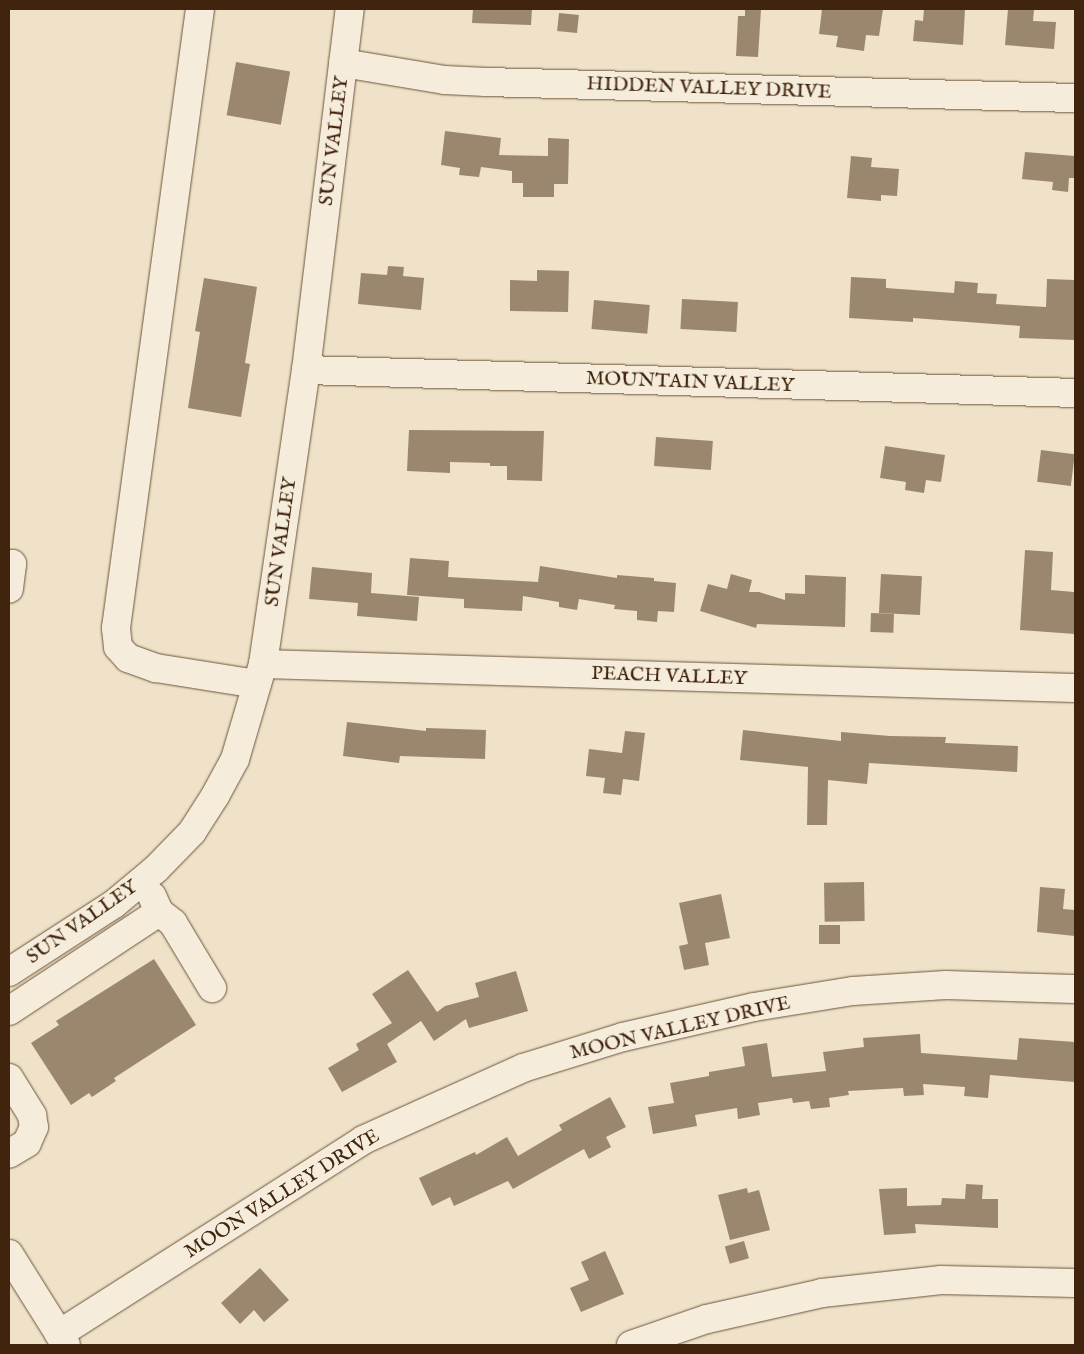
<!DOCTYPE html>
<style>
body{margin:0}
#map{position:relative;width:1084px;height:1354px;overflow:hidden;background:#efe2c8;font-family:"IM FELL English",serif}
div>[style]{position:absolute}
.building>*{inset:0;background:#9b876e;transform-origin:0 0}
.roads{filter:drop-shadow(0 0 1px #6c543c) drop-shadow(0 0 1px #6c543c)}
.minor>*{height:28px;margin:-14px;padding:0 14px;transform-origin:14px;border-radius:14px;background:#f5ecdb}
span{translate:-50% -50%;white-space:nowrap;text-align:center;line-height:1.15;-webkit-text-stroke:4px #f5ecdb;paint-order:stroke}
.street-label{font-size:20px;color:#41240d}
.frame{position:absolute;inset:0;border:10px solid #41240d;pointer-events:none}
</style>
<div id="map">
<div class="building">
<i style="clip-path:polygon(473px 9px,532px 9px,531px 25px,472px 23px)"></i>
<i style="clip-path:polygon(745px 9px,761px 9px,758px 57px,736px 56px,738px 16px,745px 16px)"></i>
<i style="clip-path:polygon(822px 9px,883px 9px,879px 36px,866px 35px,864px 51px,836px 47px,838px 36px,819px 34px)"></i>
<i style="clip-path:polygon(924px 9px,965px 9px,963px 45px,913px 41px,915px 20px,923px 21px)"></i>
<i style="clip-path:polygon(1008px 9px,1034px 9px,1033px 21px,1056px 22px,1054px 49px,1005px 45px)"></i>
<i style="left:559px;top:13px;width:20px;height:18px;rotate:6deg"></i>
<i style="left:236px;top:62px;width:55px;height:54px;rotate:10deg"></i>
<i style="clip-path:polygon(445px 131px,501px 138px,499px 155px,548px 156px,548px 138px,569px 139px,568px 184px,554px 184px,554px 197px,523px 197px,523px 183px,512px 183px,512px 171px,481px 167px,479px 177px,459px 175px,460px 168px,441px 165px)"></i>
<i style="clip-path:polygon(1025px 152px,1075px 156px,1075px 178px,1069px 178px,1068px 192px,1052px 190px,1053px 182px,1022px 179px)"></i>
<i style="clip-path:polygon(851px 156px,872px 158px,871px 167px,899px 169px,897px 196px,881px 195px,881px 201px,847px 198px)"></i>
<i style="clip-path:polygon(388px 266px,404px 267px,403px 276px,424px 278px,421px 310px,358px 304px,361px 273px,387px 275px)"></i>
<i style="clip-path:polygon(537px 270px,569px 271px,568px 312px,510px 311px,510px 280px,537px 281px)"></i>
<i style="clip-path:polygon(851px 277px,886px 279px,886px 288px,954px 293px,955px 281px,978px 283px,977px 293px,997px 294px,996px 304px,1046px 307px,1047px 279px,1075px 280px,1075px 340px,1019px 338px,1020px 326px,913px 318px,913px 322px,849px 318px)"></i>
<i style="clip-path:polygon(204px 278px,257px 287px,245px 363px,250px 364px,241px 417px,188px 408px,200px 332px,195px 331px)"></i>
<i style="left:682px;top:299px;width:56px;height:30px;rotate:3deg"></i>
<i style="left:594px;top:300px;width:56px;height:29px;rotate:5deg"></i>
<i style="clip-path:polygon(409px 430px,544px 431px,542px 481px,507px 480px,507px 466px,490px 466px,490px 463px,450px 462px,450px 473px,407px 471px)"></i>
<i style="left:656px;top:437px;width:57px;height:29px;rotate:4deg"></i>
<i style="clip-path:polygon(885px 446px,945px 455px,941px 482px,926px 480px,924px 493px,905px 490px,906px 482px,880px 478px)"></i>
<i style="left:1041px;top:450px;width:34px;height:32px;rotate:7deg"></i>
<i style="clip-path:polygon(1025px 550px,1053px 552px,1051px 590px,1074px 592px,1075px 634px,1020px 630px)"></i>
<i style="clip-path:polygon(410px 558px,449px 561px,448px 577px,538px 582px,540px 566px,617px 578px,617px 575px,654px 578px,654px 581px,676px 583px,674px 612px,658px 611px,657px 622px,637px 620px,637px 611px,614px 609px,615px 605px,579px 599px,577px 610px,559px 607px,559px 602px,523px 596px,522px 611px,464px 608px,464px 599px,407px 595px)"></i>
<i style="clip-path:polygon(312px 567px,372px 573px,371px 593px,419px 597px,417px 621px,357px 616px,358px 603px,309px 599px)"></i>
<i style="clip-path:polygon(731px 574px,752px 580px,749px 592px,759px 592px,785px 600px,785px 593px,805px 594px,805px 575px,846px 577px,845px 627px,757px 624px,756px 628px,700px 611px,708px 584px,727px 589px)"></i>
<i style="left:881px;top:574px;width:41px;height:39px;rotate:3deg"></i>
<i style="left:871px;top:613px;width:23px;height:19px;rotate:2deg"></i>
<i style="clip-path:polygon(347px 722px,426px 731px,426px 728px,486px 730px,485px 759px,400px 756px,399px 763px,343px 756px)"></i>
<i style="clip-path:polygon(743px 730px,841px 741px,841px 732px,890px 736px,946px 737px,945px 743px,1018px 746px,1017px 772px,869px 763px,867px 784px,828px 780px,827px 825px,807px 825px,808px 767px,740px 760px)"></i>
<i style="clip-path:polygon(625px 731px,645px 733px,639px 781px,623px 779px,621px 795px,603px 793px,605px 778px,586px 776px,589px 749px,622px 753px)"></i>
<i style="left:864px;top:882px;width:39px;height:40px;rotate:89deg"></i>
<i style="clip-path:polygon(1040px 887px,1065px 889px,1063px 909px,1075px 910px,1075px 936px,1037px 932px)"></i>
<i style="clip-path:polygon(721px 894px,730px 938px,705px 943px,709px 965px,684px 970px,679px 946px,688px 944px,679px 903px)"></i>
<i style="left:840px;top:925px;width:19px;height:21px;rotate:90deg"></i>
<i style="clip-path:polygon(154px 959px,196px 1025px,114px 1078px,116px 1081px,92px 1097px,89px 1093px,71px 1105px,31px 1043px,59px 1025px,56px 1021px)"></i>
<i style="clip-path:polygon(408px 970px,437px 1012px,445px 1006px,479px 997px,475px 983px,516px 971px,528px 1011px,469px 1028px,466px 1019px,434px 1041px,421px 1021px,387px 1044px,397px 1062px,342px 1092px,328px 1068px,359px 1050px,356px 1044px,392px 1023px,372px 994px)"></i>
<i style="clip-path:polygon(920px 1034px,921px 1053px,1017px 1060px,1019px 1038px,1075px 1042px,1075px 1082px,990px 1075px,988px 1098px,964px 1096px,965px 1087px,923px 1084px,924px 1095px,904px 1096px,903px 1088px,848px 1091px,849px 1095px,829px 1098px,830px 1107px,811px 1109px,809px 1101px,793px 1103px,792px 1098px,758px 1103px,760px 1115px,738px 1119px,737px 1108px,695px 1115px,697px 1126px,653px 1134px,648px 1107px,674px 1103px,670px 1083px,709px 1076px,709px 1072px,745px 1066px,742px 1047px,767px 1043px,772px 1077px,826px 1071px,823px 1052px,864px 1047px,863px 1038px)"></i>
<i style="clip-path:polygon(610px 1097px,626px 1127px,606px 1137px,611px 1147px,589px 1159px,584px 1149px,513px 1189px,508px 1181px,454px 1206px,450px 1197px,432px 1206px,419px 1178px,475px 1152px,476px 1155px,507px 1137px,518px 1156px,562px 1130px,559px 1125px)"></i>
<i style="clip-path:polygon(966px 1184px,983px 1185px,982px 1199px,998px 1199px,998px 1228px,915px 1224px,916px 1233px,884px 1235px,879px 1189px,907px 1188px,907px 1206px,941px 1205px,942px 1198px,965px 1199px)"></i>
<i style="clip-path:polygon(747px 1188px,748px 1193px,759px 1190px,770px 1230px,730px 1240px,718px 1195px)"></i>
<i style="left:744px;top:1241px;width:18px;height:20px;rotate:74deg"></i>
<i style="clip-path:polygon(605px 1251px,624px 1294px,581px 1312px,570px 1288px,589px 1280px,581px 1262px)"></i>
<i style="clip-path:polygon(260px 1268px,289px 1300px,264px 1322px,254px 1310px,240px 1324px,221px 1303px)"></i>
</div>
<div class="roads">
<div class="minor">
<i style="left:200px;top:9px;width:625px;rotate:97.73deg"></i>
<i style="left:116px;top:628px;width:19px;rotate:84deg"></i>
<i style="left:118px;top:647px;width:15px;rotate:48deg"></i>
<i style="left:128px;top:658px;width:30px;rotate:20deg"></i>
<i style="left:156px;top:668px;width:102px;rotate:9deg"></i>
<i style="left:343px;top:63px;width:103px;rotate:9.5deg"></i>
<i style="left:445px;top:80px;width:41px;rotate:2.8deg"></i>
<i style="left:486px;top:82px;width:589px;rotate:1.56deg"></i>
<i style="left:306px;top:370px;width:769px;rotate:1.71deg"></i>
<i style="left:9px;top:564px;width:3px"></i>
<i style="left:12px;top:564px;width:25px;rotate:97deg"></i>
<i style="left:263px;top:664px;width:812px;rotate:1.69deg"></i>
<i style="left:152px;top:896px;width:17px;rotate:66deg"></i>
<i style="left:159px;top:912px;width:18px;rotate:38deg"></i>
<i style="left:173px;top:923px;width:76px;rotate:59deg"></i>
<i style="left:9px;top:972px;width:125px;rotate:-32.9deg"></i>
<i style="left:114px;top:904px;width:55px;rotate:-39.8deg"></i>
<i style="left:156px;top:869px;width:52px;rotate:-45.8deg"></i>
<i style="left:192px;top:832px;width:43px;rotate:-57.4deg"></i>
<i style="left:215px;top:796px;width:42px;rotate:-61.6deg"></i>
<i style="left:235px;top:759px;width:99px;rotate:-73.6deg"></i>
<i style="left:263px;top:664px;width:297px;rotate:-81.7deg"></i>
<i style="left:306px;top:370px;width:364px;rotate:-83.1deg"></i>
<i style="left:9px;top:1011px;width:180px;rotate:-33.4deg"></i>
<i style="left:9px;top:1078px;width:44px;rotate:58.1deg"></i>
<i style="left:32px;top:1115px;width:12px;rotate:81deg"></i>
<i style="left:34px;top:1127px;width:17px;rotate:114deg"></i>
<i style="left:27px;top:1143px;width:21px;rotate:149deg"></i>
<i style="left:9px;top:1254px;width:107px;rotate:57.9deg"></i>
<i style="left:59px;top:1334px;width:361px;rotate:-32.5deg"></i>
<i style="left:363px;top:1140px;width:175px;rotate:-24.2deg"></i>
<i style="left:523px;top:1068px;width:105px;rotate:-17.2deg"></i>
<i style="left:623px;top:1037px;width:134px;rotate:-12.9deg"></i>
<i style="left:754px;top:1007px;width:100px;rotate:-9.2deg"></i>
<i style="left:853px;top:991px;width:93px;rotate:-3.7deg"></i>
<i style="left:946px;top:985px;width:129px;rotate:1.8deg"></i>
<i style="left:631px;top:1345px;width:80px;rotate:-18.9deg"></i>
<i style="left:707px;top:1319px;width:118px;rotate:-12.7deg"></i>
<i style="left:822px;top:1293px;width:120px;rotate:-6.2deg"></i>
<i style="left:941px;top:1280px;width:134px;rotate:1.3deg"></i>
</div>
</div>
<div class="street-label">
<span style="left:709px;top:88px;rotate:2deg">HIDDEN VALLEY DRIVE</span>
<span style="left:334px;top:141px;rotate:-83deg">SUN VALLEY</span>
<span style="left:690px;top:382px;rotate:2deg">MOUNTAIN VALLEY</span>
<span style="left:281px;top:542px;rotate:-82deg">SUN VALLEY</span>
<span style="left:669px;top:676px;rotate:2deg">PEACH VALLEY</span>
<span style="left:82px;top:922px;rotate:-35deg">SUN VALLEY</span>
<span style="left:680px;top:1028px;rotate:-13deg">MOON VALLEY DRIVE</span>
<span style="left:282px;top:1194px;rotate:-32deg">MOON VALLEY DRIVE</span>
</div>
<div class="frame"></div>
</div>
